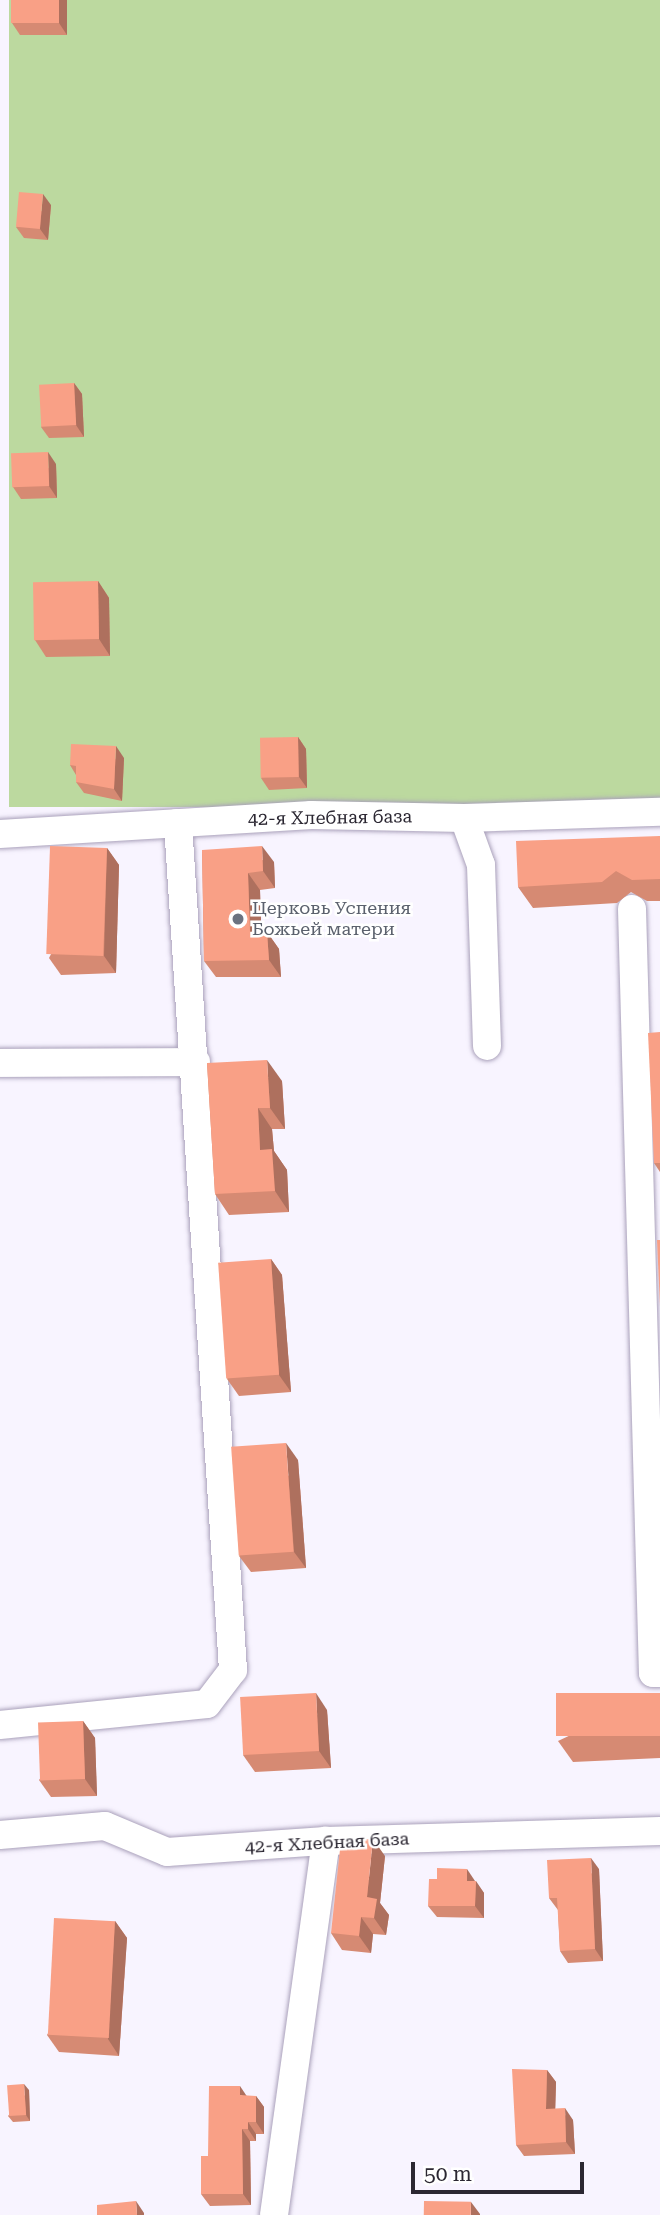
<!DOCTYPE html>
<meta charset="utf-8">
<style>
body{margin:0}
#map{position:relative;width:660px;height:2215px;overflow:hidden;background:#f8f4ff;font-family:"Roboto Serif",serif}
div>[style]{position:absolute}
.green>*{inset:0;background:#bcd99f;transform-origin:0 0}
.roads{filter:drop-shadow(0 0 2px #aaa1bb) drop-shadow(0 0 2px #aaa1bb)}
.minor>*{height:28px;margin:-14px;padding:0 14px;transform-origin:14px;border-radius:14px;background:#fff}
.wall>*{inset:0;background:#d68a73}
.shaded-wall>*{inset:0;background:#ae705e}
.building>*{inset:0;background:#f9a086;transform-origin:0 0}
.dots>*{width:19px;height:19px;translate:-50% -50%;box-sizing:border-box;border:4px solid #fff;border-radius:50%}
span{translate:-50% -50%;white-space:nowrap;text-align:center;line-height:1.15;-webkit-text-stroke:5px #fff;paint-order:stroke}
.street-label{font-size:18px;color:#2b2732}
.worship-label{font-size:18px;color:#5b616d}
.left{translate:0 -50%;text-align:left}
.scale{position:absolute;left:411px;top:2162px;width:173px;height:32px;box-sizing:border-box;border:4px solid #2b2732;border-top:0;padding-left:9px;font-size:21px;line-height:24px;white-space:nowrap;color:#2b2732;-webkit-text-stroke:5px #fff;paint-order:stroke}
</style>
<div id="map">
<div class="green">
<i style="left:9px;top:0;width:651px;height:807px"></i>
</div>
<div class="roads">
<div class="minor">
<i style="left:464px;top:818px;width:50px;rotate:70.1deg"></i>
<i style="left:481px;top:865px;width:181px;rotate:88.1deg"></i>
<i style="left:0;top:834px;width:312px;rotate:-3.5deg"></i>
<i style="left:311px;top:815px;width:153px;rotate:1.1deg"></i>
<i style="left:464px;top:818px;width:196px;rotate:-1.8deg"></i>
<i style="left:632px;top:909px;width:764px;rotate:88.43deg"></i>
<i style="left:653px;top:1673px;width:7px"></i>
<i style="left:0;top:1063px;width:196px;rotate:-0.3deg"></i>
<i style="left:0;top:1725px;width:208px;rotate:-5.8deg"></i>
<i style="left:207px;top:1704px;width:43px;rotate:-52.6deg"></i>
<i style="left:233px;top:1670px;width:849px;rotate:-93.72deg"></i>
<i style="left:0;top:1835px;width:105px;rotate:-4.9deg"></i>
<i style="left:105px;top:1826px;width:67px;rotate:22.8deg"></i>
<i style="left:167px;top:1852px;width:159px;rotate:-4deg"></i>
<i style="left:326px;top:1841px;width:334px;rotate:-1.7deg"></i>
<i style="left:274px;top:2215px;width:378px;rotate:-82.1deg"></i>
</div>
</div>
<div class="wall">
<i style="clip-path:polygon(67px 0,67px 35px,20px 35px,12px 23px)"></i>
<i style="clip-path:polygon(51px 205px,48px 240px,24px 238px,16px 227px)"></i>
<i style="clip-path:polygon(74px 383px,82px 394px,84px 437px,49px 438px,41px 427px)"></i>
<i style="clip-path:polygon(56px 464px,57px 498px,21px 499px,13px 487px)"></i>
<i style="clip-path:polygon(98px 581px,109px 598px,110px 656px,46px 657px,35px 640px)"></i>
<i style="clip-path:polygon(298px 737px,306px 749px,307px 788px,269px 790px,261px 778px)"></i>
<i style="clip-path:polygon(124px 758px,122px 801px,84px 793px,76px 782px,76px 775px,70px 765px)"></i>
<i style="clip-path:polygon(660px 836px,660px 901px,647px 901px,631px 892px,617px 903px,533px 908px,518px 887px)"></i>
<i style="clip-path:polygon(107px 848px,119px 865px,116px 973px,61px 975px,49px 958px)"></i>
<i style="clip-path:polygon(202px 850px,274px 862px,275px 888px,260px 890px,261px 932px,267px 932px,279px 949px,281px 977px,216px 977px,204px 961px)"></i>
<i style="clip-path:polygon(660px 1032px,660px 1172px,654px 1163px)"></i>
<i style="clip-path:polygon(207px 1063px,282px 1081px,285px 1129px,272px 1129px,274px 1151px,287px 1170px,289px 1212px,229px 1215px,215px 1194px)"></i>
<i style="clip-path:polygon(271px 1259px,282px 1275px,291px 1392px,239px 1396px,227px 1379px)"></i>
<i style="clip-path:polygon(298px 1460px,306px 1568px,251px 1572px,239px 1556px)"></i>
<i style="clip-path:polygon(660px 1693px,660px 1758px,573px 1762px,558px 1741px)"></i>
<i style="clip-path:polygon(327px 1710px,331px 1768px,255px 1772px,243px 1755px)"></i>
<i style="clip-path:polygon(83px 1721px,95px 1738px,97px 1796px,51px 1797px,39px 1780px)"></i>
<i style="clip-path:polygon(385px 1856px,380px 1903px,389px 1915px,386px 1935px,373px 1934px,371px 1953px,342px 1950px,331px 1933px)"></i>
<i style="clip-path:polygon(599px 1869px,603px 1961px,568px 1963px,560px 1951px,558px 1910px,549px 1898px)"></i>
<i style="clip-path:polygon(475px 1881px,484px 1893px,484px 1918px,437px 1917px,428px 1906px)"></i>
<i style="clip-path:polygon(115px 1921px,127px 1938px,119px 2056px,59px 2052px,47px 2035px)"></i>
<i style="clip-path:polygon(547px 2070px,556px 2082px,555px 2109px,573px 2120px,575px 2154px,524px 2156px,516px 2145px)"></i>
<i style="clip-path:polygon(29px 2090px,30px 2121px,13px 2122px,8px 2116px)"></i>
<i style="clip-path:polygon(247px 2096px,256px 2096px,264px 2107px,264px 2134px,256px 2134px,256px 2141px,250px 2141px,251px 2205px,210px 2206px,201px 2194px,208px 2156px)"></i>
</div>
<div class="shaded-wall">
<i style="clip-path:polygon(59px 0,67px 0,67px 35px,59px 23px)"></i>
<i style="clip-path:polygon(43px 194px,51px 205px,48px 240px,40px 229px)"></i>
<i style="clip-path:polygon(74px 383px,82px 394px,84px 437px,76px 425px)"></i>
<i style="clip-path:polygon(48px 452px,56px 464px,57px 498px,49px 486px)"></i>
<i style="clip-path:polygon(98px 581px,109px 598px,110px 656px,99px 639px)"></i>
<i style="clip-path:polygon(298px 737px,306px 749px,307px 788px,299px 777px)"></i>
<i style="clip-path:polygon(116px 746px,124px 758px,122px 801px,114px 789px)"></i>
<i style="clip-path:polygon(262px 846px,274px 862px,275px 888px,263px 871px)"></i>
<i style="clip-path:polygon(107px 848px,119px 865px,116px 973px,104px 956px)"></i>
<i style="clip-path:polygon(248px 873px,260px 890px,262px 949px,250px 932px)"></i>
<i style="clip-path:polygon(267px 932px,279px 949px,281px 977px,269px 960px)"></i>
<i style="clip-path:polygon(267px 1060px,282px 1081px,285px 1129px,270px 1108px)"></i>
<i style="clip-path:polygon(258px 1108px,272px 1129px,274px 1151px,287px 1170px,289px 1212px,275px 1191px,260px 1150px)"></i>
<i style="clip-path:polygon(271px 1259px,282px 1275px,291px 1392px,279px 1375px)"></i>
<i style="clip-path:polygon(286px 1443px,298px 1460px,306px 1568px,294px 1552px)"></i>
<i style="clip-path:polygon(316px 1693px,327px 1710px,331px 1768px,319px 1751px)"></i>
<i style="clip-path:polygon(83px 1721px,95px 1738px,97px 1796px,85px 1779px)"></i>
<i style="clip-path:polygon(373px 1839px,385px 1856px,380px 1903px,389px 1915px,386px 1935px,374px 1918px,367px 1897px)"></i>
<i style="clip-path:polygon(591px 1858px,599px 1869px,603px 1961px,595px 1949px)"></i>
<i style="clip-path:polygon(467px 1869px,475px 1881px,467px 1881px)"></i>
<i style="clip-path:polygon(476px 1881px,484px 1893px,484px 1918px,475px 1906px)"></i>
<i style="clip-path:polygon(361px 1917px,373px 1934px,371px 1953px,359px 1936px)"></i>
<i style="clip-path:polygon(115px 1921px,127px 1938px,119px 2056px,108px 2039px)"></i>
<i style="clip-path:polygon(547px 2070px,556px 2082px,555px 2121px,546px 2109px)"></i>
<i style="clip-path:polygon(24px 2084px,29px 2090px,30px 2121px,26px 2115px)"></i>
<i style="clip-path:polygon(240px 2086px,248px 2098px,240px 2095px)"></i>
<i style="clip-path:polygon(256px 2096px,264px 2107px,264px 2134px,256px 2122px)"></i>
<i style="clip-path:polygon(565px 2108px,573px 2120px,575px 2154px,566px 2142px)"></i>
<i style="clip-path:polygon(248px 2122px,256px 2134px,256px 2141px,248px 2129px)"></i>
<i style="clip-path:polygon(242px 2129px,250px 2141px,251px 2205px,243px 2194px)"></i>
<i style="clip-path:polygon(136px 2201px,144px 2213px,144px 2215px,137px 2215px)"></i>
<i style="clip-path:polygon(471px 2202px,480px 2214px,480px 2215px,471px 2215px)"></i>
</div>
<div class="building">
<i style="left:11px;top:0;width:48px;height:23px"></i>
<i style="left:19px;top:192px;width:24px;height:35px;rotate:5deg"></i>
<i style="left:74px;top:383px;width:42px;height:35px;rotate:87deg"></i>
<i style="left:48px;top:452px;width:34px;height:37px;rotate:88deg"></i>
<i style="left:98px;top:581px;width:58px;height:65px;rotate:89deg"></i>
<i style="left:298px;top:737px;width:40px;height:38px;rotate:89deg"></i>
<i style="clip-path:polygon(71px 744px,116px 746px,114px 789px,76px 782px,76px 766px,70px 765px)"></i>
<i style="clip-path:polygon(660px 836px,660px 879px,632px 880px,616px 871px,602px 882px,518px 887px,516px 841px)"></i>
<i style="clip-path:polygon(262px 846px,263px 871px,248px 873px,250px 932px,267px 932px,269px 960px,204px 961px,202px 850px)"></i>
<i style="left:107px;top:848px;width:108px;height:57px;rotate:92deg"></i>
<i style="clip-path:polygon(660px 1032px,660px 1163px,654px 1163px,648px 1033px)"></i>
<i style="clip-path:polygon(267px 1060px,270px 1108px,258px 1108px,260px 1150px,272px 1149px,275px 1191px,215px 1194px,207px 1063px)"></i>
<i style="clip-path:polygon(657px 1240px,660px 1240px,660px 1306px)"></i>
<i style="left:271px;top:1259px;width:116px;height:53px;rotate:86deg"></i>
<i style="left:286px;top:1443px;width:109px;height:55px;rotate:86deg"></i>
<i style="left:316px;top:1693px;width:58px;height:76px;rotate:87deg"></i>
<i style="left:660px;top:1693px;width:43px;height:104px;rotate:90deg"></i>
<i style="left:83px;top:1721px;width:58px;height:45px;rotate:88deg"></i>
<i style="clip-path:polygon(373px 1839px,367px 1897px,377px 1899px,374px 1918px,361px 1917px,359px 1936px,331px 1933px,341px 1840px)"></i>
<i style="clip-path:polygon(591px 1858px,595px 1949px,560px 1951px,557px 1898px,549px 1898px,547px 1860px)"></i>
<i style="clip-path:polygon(437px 1868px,467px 1869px,467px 1881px,476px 1881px,475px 1906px,428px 1906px,429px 1879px,437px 1879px)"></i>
<i style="left:54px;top:1918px;width:61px;height:117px;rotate:3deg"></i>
<i style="clip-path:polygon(512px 2069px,547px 2070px,546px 2109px,565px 2108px,566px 2142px,516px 2145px)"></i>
<i style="left:24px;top:2084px;width:31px;height:17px;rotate:86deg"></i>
<i style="clip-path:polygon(209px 2086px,240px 2086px,240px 2095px,256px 2096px,256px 2122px,248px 2122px,248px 2129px,242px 2129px,243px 2194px,201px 2194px,201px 2156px,208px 2156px)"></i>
<i style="clip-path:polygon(136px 2201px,137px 2215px,97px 2215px,97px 2205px)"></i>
<i style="left:424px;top:2201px;width:47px;height:14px;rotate:1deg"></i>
</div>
<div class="dots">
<i style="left:238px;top:919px;background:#6b7280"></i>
</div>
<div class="street-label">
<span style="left:330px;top:818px;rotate:-1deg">42-я Хлебная база</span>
<span style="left:327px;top:1843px;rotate:-3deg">42-я Хлебная база</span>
</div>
<div class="worship-label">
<span class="left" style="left:252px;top:919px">Церковь Успения<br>Божьей матери</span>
</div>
<div class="scale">50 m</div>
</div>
